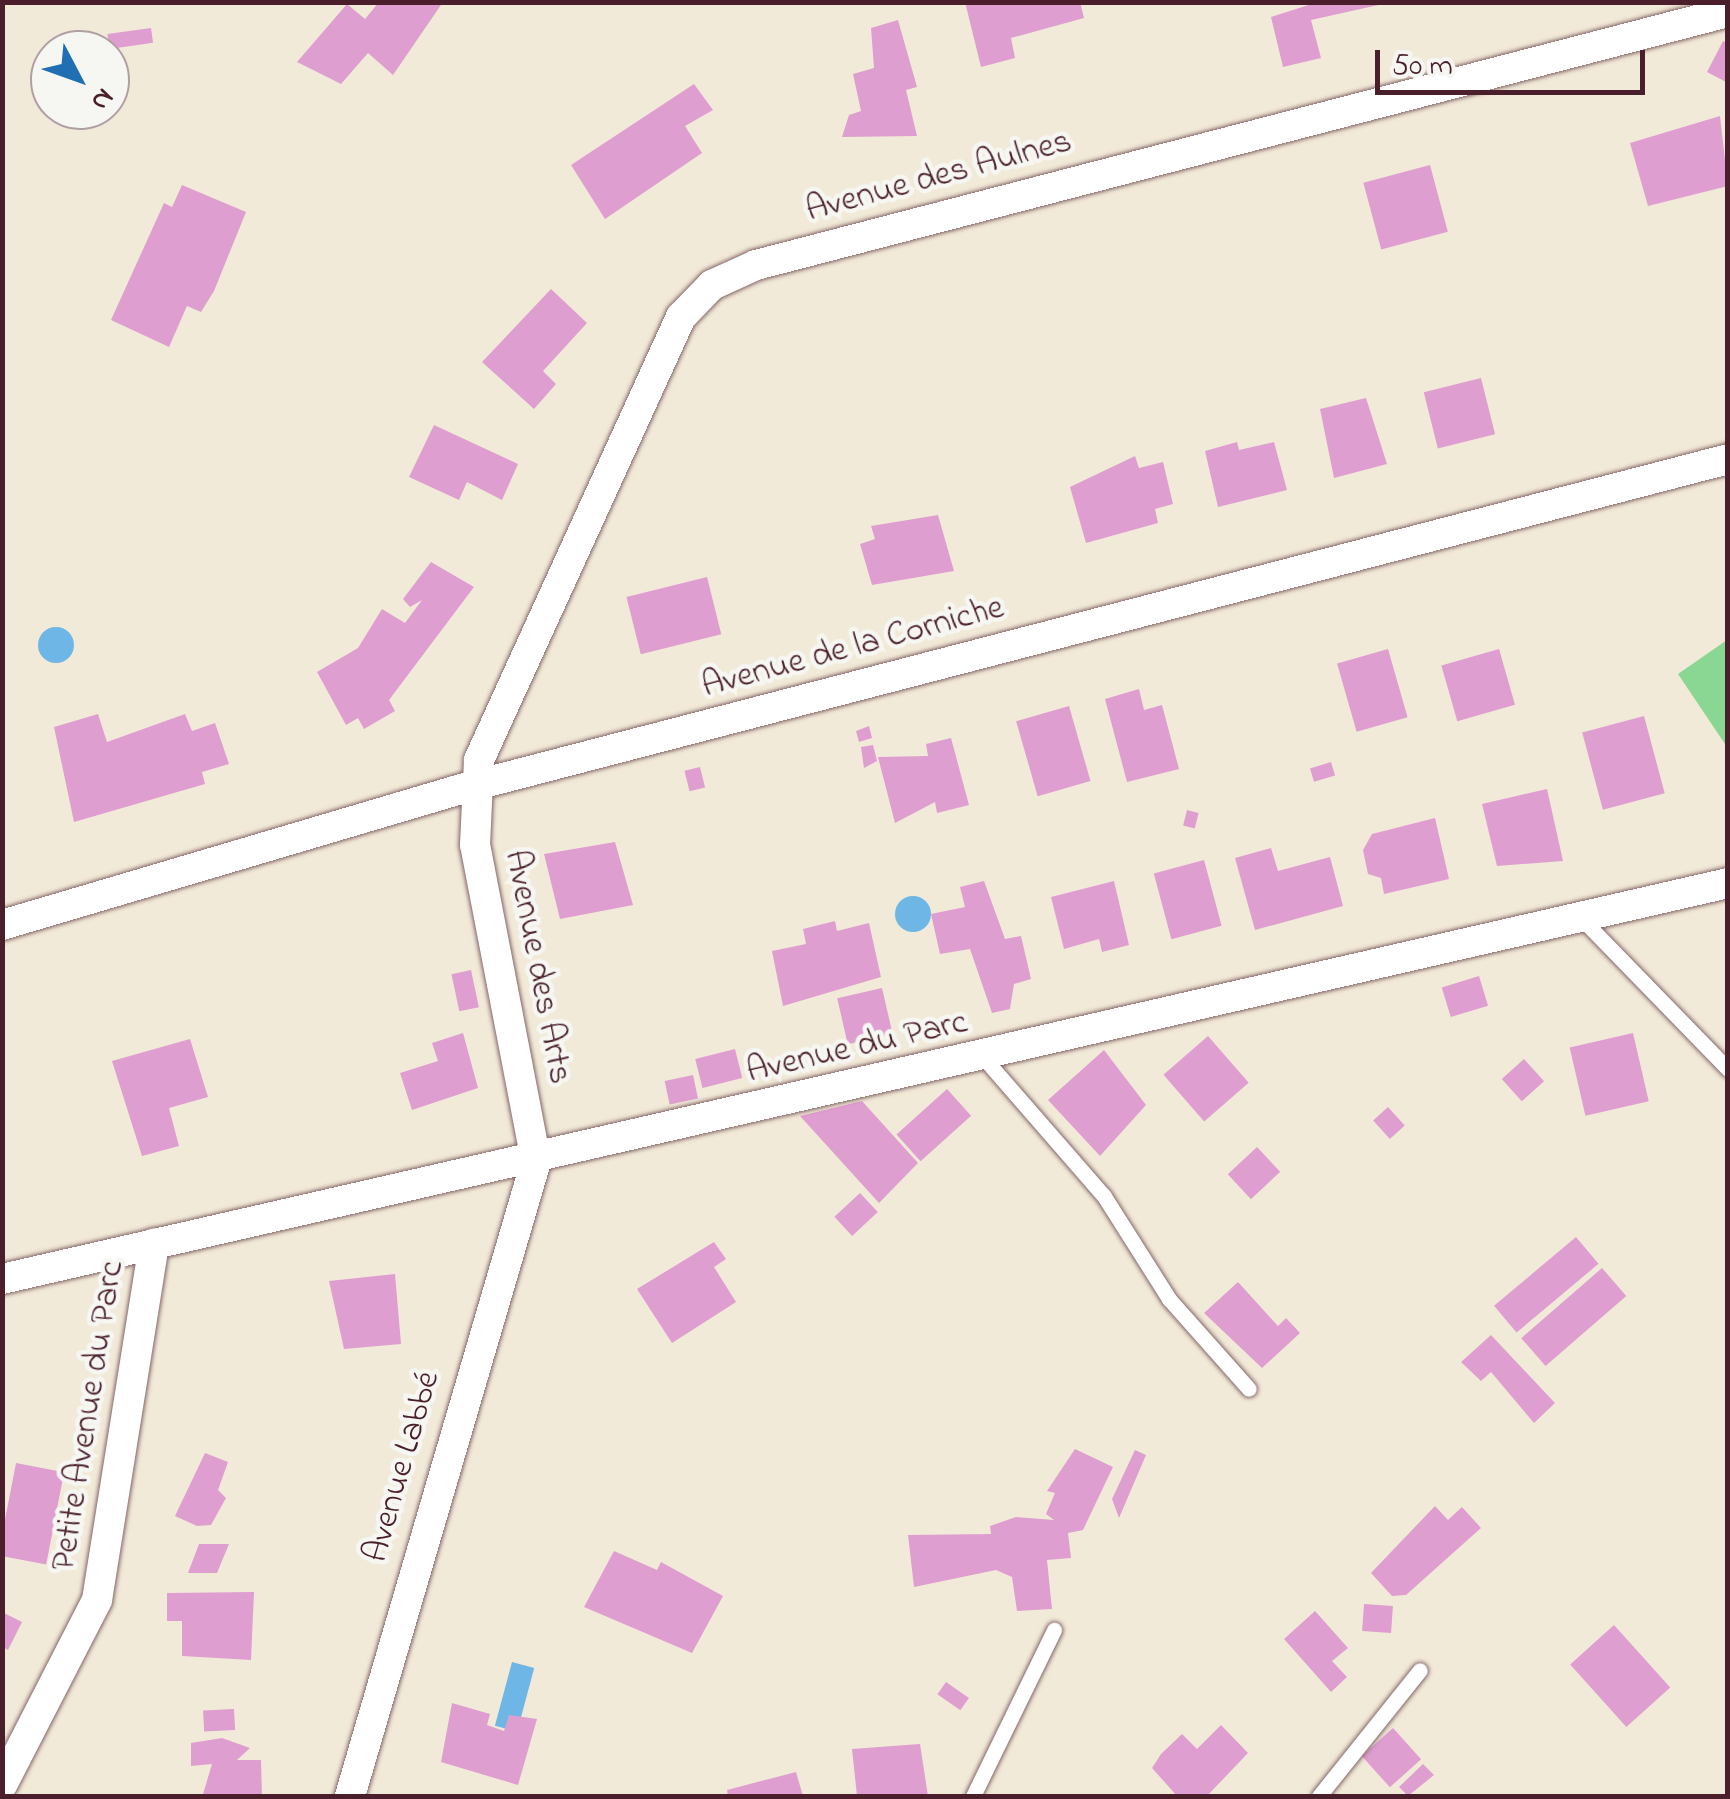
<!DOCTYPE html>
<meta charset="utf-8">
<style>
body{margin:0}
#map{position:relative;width:1730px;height:1799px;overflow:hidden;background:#f2ead8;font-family:"Indie Flower",sans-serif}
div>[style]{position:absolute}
.green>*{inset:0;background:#8ad794}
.water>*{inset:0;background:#6db6e5;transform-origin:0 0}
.round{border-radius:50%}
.building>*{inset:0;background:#df9ed0;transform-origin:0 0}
.roads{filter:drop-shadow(0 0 2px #856668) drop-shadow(0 0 2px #856668)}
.lane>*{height:15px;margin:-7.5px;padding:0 7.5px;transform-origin:7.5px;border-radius:7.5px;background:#fff}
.street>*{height:30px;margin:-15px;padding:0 15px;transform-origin:15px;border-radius:15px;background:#fff}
span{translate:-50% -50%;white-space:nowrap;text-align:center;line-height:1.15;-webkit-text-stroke:9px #f6f6f2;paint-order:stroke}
.street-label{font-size:35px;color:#4a1f2b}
.frame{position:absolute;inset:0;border:5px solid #4a1f2b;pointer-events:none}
.north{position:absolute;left:30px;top:30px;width:100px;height:100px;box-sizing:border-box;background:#f6f6f2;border:2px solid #b1a0a2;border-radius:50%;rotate:131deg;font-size:28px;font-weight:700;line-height:40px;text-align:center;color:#4a1f2b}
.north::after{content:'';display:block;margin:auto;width:35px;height:45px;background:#1f6fb2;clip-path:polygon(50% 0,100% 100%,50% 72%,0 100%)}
.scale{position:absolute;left:1375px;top:50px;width:270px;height:45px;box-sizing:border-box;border:5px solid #4a1f2b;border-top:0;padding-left:12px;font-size:30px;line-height:35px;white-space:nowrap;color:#4a1f2b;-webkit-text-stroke:8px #f6f6f2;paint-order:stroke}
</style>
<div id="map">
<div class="green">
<i style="clip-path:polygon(1727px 640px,1727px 747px,1678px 674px)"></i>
</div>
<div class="water">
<i class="round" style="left:38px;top:627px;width:36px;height:36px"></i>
<i class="round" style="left:895px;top:896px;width:36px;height:36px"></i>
<i style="left:512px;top:1662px;width:23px;height:66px;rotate:15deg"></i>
</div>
<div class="building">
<i style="clip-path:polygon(379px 2px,443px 2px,393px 75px,368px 53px,341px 84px,297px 62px,347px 4px,365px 19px)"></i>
<i style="clip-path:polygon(965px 2px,1080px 2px,1084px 18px,1011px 38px,1015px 58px,981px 67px)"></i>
<i style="clip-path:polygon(1318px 2px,1383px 4px,1311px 20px,1321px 58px,1283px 67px,1271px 17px)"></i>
<i style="clip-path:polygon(898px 20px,917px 87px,906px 90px,917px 136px,842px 137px,849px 115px,861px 111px,853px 74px,874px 68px,871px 28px)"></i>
<i style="left:151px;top:28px;width:15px;height:44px;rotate:82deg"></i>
<i style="clip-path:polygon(1723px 41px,1728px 44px,1728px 83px,1707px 72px)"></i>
<i style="clip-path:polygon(694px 84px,713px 110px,685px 126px,702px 153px,605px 219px,571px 165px)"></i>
<i style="clip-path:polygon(1720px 116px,1728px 186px,1648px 206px,1630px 143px)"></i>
<i style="left:1430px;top:165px;width:69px;height:69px;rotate:75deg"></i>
<i style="clip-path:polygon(182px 185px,246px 212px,214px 291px,201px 312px,187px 306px,169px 347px,111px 320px,164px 203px,172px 207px)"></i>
<i style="clip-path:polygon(551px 289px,587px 323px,543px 371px,556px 384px,534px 409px,482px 362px)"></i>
<i style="left:1481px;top:378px;width:58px;height:59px;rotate:76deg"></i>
<i style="clip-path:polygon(1366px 398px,1387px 464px,1334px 478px,1320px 409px)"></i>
<i style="clip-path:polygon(434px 425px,518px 464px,502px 500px,467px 482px,459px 500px,409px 477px)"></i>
<i style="clip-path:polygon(1237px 442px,1239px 450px,1274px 442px,1287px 490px,1218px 507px,1205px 451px)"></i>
<i style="clip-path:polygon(1135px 456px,1139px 468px,1163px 462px,1173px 504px,1155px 509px,1158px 523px,1086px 543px,1070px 487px)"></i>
<i style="clip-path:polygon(938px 515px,954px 571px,872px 585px,860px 544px,875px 539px,871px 526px)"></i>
<i style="clip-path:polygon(431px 562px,474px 587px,389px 700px,395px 711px,364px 729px,358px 718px,346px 725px,317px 672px,358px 648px,382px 609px,405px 623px,422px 600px,410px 607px,403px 599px)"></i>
<i style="left:707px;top:577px;width:59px;height:83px;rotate:76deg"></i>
<i style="left:1388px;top:649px;width:71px;height:53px;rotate:74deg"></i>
<i style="left:1499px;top:649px;width:58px;height:60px;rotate:74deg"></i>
<i style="clip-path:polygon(1139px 689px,1144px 710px,1162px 705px,1179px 769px,1127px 782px,1105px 699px)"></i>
<i style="left:1069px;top:706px;width:78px;height:55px;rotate:74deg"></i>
<i style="clip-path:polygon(98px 714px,107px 742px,185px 714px,192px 731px,215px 723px,229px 764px,202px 772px,205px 784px,74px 822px,54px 727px)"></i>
<i style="left:1644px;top:716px;width:80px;height:64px;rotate:75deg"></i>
<i style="clip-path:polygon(869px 726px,872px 738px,859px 742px,856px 731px)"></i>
<i style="clip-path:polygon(951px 738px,969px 805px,937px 813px,935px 802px,895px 823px,878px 757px,928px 756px,926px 744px)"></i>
<i style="clip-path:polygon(873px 745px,877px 761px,864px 768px,861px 747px)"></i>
<i style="left:1331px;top:762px;width:14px;height:22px;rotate:73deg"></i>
<i style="left:700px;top:767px;width:21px;height:16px;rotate:76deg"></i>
<i style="clip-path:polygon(1547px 789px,1563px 861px,1497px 866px,1482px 804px)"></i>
<i style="left:1187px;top:810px;width:12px;height:16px;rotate:14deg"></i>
<i style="clip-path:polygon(1435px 818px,1449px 879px,1384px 894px,1381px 878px,1368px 874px,1363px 850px,1372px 834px)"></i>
<i style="clip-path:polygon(615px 842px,633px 905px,560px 919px,544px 854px)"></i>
<i style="clip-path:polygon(1271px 848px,1278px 871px,1330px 857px,1343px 906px,1255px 930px,1235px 858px)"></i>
<i style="left:1204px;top:860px;width:68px;height:52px;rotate:75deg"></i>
<i style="clip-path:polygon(984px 881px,1005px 939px,1021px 936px,1031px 979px,1014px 984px,1010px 1009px,992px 1013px,970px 949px,940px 954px,931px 914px,965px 907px,960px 887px)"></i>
<i style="clip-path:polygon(1114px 881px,1129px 945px,1102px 952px,1099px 939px,1064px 949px,1051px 897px)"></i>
<i style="clip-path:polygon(835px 921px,837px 931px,869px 923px,881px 977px,783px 1006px,772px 951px,806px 944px,803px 929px)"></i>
<i style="left:471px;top:970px;width:38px;height:20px;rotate:78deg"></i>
<i style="left:1479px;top:976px;width:31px;height:39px;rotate:73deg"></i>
<i style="left:882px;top:988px;width:47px;height:46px;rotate:77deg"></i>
<i style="clip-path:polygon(463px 1033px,478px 1088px,412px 1110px,400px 1073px,438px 1061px,432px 1043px)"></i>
<i style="left:1633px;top:1033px;width:70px;height:65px;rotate:77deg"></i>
<i style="left:1208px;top:1036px;width:62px;height:59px;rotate:49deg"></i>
<i style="clip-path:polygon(190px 1039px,208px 1097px,169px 1108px,179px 1146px,142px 1156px,112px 1061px)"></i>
<i style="left:735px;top:1049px;width:30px;height:41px;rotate:76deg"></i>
<i style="clip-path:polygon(1104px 1050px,1146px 1105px,1100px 1156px,1048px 1100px)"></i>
<i style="left:1524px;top:1059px;width:30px;height:30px;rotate:48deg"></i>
<i style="left:693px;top:1075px;width:24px;height:29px;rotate:78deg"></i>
<i style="left:947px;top:1089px;width:36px;height:68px;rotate:48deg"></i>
<i style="clip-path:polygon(862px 1101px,918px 1163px,879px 1203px,800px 1116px)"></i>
<i style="left:1388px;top:1107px;width:25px;height:20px;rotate:48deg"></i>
<i style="left:1257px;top:1147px;width:34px;height:40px;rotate:47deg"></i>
<i style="left:860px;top:1193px;width:26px;height:35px;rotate:47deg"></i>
<i style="left:1576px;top:1237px;width:35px;height:107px;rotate:50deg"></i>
<i style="clip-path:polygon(714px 1242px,726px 1259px,714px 1267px,736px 1302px,672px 1343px,637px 1289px)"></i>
<i style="left:1602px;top:1268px;width:37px;height:107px;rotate:49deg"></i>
<i style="clip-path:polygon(395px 1274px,401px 1344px,344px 1349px,329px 1281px)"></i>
<i style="clip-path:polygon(1238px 1282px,1278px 1326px,1286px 1318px,1300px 1333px,1262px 1368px,1204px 1313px)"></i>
<i style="clip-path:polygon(1491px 1335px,1555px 1403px,1534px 1423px,1491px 1372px,1481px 1381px,1461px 1362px)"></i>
<i style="clip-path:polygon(1075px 1449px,1113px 1467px,1083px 1530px,1068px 1533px,1071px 1558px,1047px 1560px,1052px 1609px,1017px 1611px,1012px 1577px,996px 1570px,914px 1587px,908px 1535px,991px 1534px,990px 1526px,1016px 1517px,1054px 1520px,1046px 1514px,1055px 1493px,1047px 1491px)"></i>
<i style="clip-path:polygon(1135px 1450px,1146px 1455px,1119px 1518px,1112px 1499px)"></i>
<i style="clip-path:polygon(205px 1453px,228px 1462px,218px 1490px,226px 1498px,211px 1525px,197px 1526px,175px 1516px)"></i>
<i style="left:16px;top:1463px;width:49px;height:94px;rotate:11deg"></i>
<i style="clip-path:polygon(1435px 1506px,1448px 1520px,1462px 1507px,1481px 1528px,1406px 1595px,1392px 1596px,1371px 1573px)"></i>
<i style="clip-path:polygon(199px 1544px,229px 1544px,217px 1573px,188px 1573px)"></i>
<i style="clip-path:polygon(614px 1551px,657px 1570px,661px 1562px,723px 1596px,692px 1653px,584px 1607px)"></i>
<i style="clip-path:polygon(254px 1592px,251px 1660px,182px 1656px,182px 1621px,167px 1621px,167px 1593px)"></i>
<i style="left:1364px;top:1604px;width:29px;height:27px;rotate:4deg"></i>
<i style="clip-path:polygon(1315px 1611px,1348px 1648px,1332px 1661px,1347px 1677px,1331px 1692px,1284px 1639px)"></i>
<i style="clip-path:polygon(2px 1612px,22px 1622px,8px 1650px,2px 1647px)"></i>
<i style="left:1614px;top:1625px;width:84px;height:59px;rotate:48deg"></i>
<i style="left:946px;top:1682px;width:28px;height:15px;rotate:35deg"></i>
<i style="clip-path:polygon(452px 1703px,490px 1714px,487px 1725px,504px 1731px,509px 1715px,537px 1719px,518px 1785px,441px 1762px)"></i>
<i style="left:234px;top:1709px;width:21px;height:31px;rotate:87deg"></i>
<i style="clip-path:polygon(1221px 1725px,1248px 1753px,1207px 1796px,1177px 1796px,1152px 1768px,1161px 1754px,1182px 1734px,1197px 1749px)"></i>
<i style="left:1393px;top:1728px;width:42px;height:42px;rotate:48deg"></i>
<i style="clip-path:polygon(222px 1738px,250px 1748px,237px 1760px,261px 1760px,262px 1796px,203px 1794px,212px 1764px,191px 1766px,191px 1743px)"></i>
<i style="clip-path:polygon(920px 1744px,928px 1796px,857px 1796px,852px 1749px)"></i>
<i style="clip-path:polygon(1423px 1764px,1434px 1775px,1408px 1796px,1399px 1787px)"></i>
<i style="clip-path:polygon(796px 1772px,803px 1796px,728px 1796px,727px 1790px)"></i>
</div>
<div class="roads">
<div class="lane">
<i style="left:1581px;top:918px;width:211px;rotate:45.8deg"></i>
<i style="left:983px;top:1057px;width:184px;rotate:49deg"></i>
<i style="left:1104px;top:1196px;width:122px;rotate:57.7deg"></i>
<i style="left:1169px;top:1299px;width:120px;rotate:48.4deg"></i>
<i style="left:973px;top:1796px;width:185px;rotate:-64deg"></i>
<i style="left:1319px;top:1796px;width:161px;rotate:-51.3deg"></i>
</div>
<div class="street">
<i style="left:2px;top:925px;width:494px;rotate:-16.5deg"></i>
<i style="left:476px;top:785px;width:1294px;rotate:-14.59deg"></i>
<i style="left:2px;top:1279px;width:1771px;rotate:-12.92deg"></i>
<i style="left:2px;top:1785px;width:208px;rotate:-62.8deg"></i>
<i style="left:97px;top:1600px;width:361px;rotate:-80.9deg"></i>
<i style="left:350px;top:1796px;width:662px;rotate:-73.67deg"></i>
<i style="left:536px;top:1161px;width:322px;rotate:-100.9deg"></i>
<i style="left:475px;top:845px;width:85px;rotate:-87.3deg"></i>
<i style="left:479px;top:760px;width:487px;rotate:-65.5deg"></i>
<i style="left:681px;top:317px;width:45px;rotate:-45.9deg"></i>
<i style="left:712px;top:285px;width:48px;rotate:-24.4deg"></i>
<i style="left:756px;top:265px;width:1004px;rotate:-14.59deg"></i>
</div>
</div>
<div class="street-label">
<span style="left:939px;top:177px;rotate:-15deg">Avenue des Aulnes</span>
<span style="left:853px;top:648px;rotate:-15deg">Avenue de la Corniche</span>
<span style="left:537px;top:967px;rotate:79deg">Avenue des Arts</span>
<span style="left:857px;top:1048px;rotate:-13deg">Avenue du Parc</span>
<span style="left:89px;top:1416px;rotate:-81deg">Petite Avenue du Parc</span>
<span style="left:403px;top:1467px;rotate:-74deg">Avenue Labbé</span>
</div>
<div class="frame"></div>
<div class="north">N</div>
<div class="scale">50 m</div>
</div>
